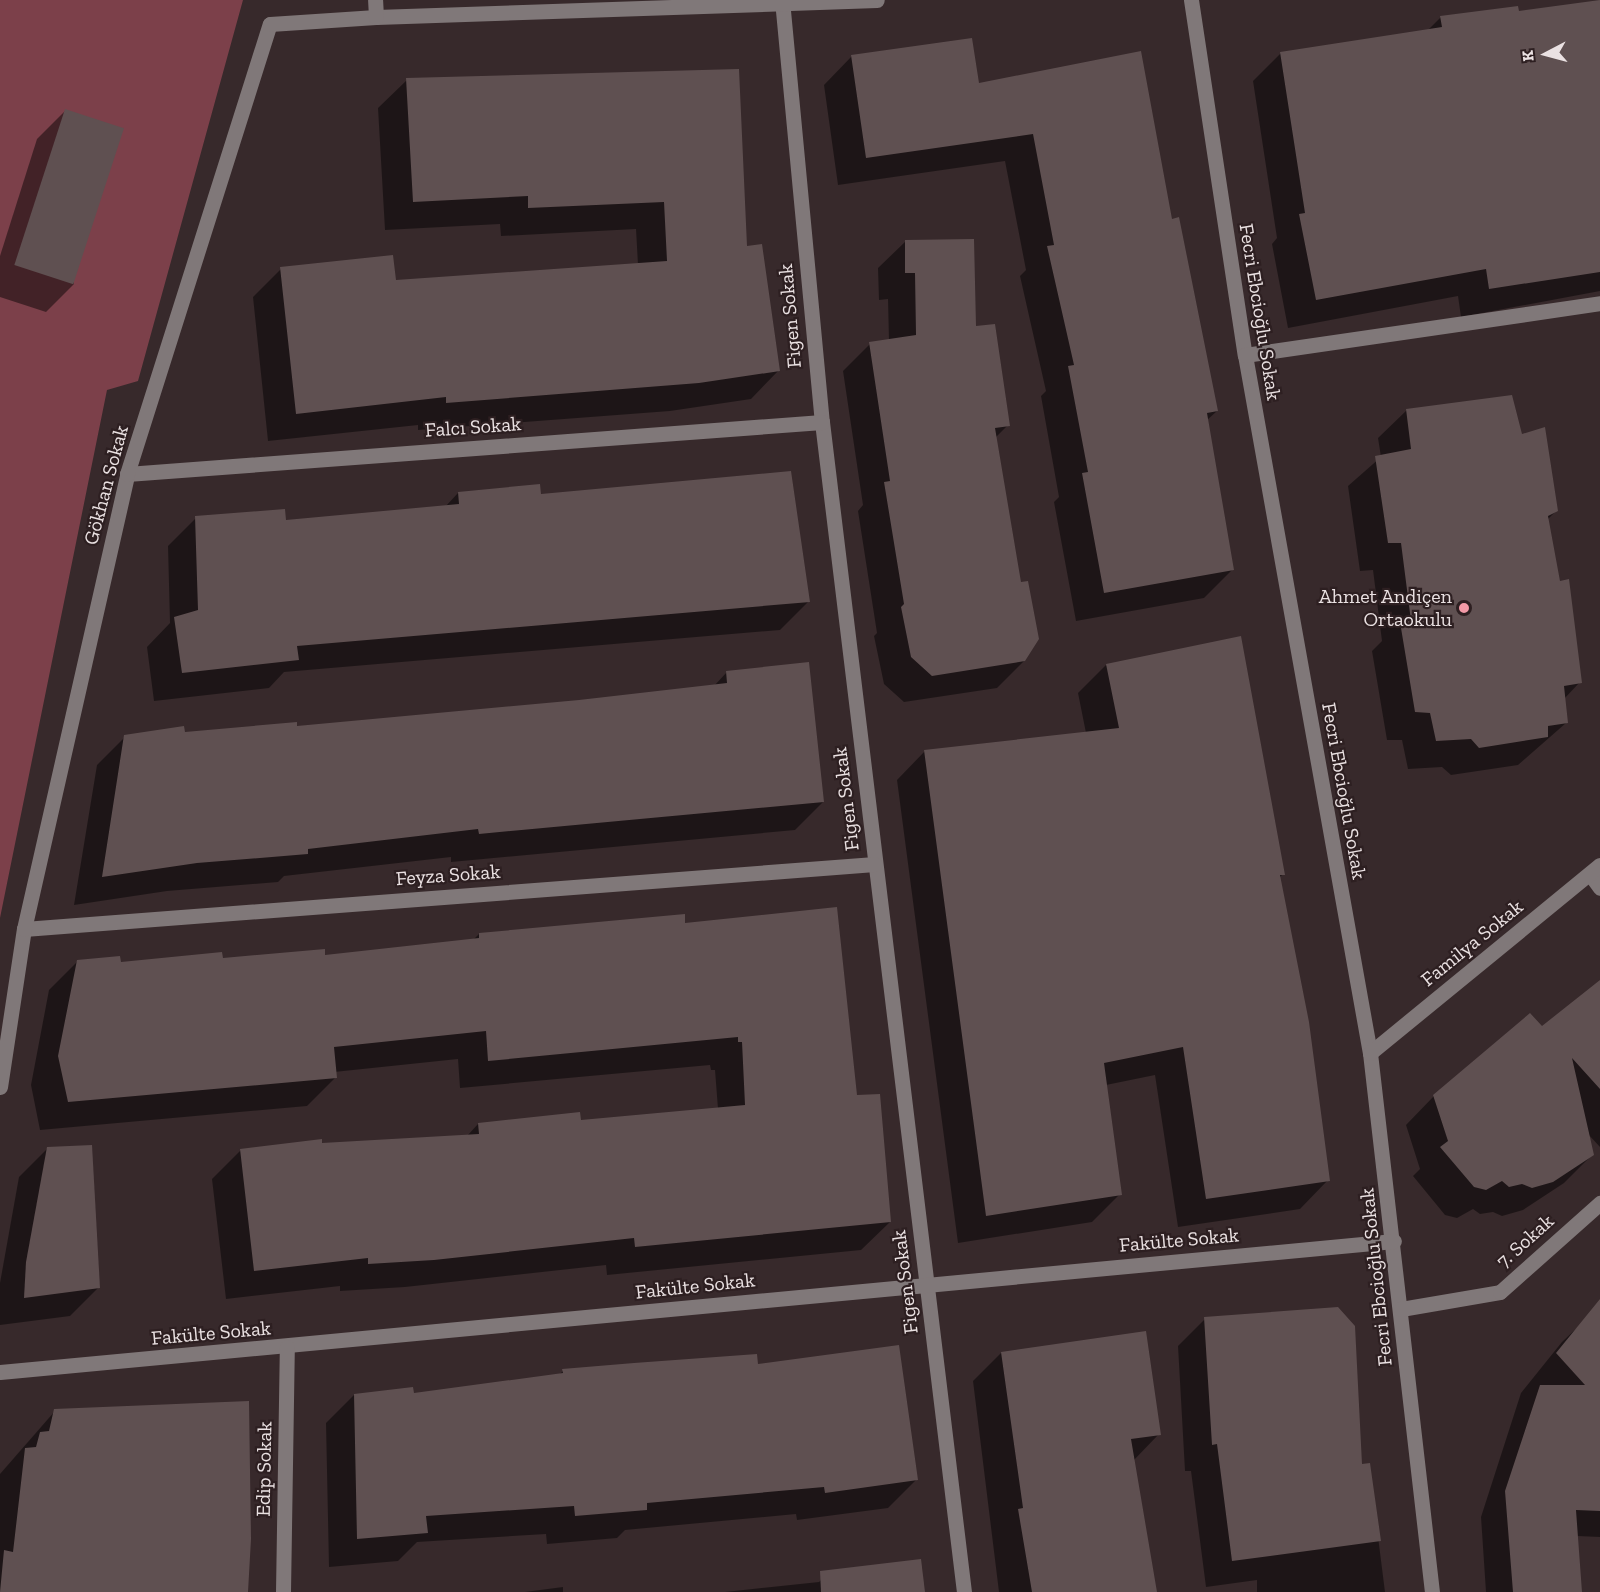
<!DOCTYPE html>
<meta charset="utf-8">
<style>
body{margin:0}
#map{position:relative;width:1600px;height:1592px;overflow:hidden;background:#37292b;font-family:"Zilla Slab",serif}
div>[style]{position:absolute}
.green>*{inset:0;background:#7c404a}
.shadow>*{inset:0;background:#0007}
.building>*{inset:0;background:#5f5051;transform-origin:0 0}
.minor>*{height:15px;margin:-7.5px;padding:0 7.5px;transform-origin:7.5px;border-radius:7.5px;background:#807879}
.dots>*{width:16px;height:16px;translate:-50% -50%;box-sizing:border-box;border:3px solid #2d1f21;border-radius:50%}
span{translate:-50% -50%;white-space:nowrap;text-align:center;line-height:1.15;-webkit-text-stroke:4.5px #2d1f21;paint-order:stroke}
.street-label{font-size:20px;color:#eae1e2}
.poi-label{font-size:20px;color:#eae1e2}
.right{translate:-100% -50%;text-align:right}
.north{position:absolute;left:1516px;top:24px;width:60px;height:60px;-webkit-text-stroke:4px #2d1f21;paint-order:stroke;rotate:264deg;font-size:16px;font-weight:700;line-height:24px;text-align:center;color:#eae1e2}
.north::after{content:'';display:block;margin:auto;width:21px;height:27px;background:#eae1e2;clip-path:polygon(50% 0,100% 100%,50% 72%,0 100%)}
</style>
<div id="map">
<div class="green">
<i style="clip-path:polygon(0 0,243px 0,138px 381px,107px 390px,0 918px)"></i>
</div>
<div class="shadow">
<i style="clip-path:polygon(1600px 1px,1600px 291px,1461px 317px,1458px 296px,1288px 328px,1272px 244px,1277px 238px,1253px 81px,1281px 53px,1427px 31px,1441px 17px,1518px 13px)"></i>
<i style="clip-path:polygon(852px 56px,977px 85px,1171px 220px,1217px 411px,1206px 421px,1233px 569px,1204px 598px,1076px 621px,1054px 502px,1059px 497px,1041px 396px,1046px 391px,1020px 276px,1026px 270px,1005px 161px,838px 185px,824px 85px)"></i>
<i style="clip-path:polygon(737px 71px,745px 247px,779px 370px,751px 399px,670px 411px,418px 430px,418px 425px,268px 441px,253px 297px,281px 269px,394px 281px,638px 265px,636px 229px,501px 236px,500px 224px,385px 230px,378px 108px,407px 80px)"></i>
<i style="clip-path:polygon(65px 111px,74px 284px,46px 312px,0 297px,0 256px,37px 139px)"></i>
<i style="clip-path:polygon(906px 241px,974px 328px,1008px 425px,995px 438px,1020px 584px,1024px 661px,997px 688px,904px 702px,884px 684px,874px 636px,877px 633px,858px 511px,863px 505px,843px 371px,870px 344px,889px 341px,888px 299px,879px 300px,878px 268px)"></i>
<i style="clip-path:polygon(1407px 410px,1521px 435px,1557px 510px,1547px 520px,1580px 682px,1564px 699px,1566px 723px,1518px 765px,1451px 775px,1442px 767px,1408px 769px,1402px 740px,1387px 740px,1372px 651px,1382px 641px,1373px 570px,1360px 571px,1348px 486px,1381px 457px,1378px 438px)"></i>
<i style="clip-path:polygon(458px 493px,540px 495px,808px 602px,780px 630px,284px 672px,269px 688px,154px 701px,147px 647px,170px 623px,168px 546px,196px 518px,285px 521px,445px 507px)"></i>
<i style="clip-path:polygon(1106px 665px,1283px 874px,1279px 878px,1328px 1180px,1300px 1209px,1178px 1227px,1155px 1075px,1106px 1085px,1120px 1194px,1092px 1222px,958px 1243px,897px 780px,925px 751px,1086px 733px,1078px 693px)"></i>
<i style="clip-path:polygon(727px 672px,823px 802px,795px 830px,451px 862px,451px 857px,284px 876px,278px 882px,167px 891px,74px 905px,97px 765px,125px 737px,296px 728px,579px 701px,713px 687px)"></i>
<i style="clip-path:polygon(684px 924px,855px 1097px,890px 1222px,861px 1250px,607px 1275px,606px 1265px,405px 1287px,340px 1291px,340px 1286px,226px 1299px,212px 1179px,241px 1150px,467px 1136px,478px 1124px,580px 1122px,718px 1109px,715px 1070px,711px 1070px,710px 1065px,460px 1088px,458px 1059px,334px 1072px,335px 1078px,307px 1106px,40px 1130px,31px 1085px,49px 990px,78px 961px,119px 964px,324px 956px,473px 940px,479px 934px)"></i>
<i style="clip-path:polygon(1600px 982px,1600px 1147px,1588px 1134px,1593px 1154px,1564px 1183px,1523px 1210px,1502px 1216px,1493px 1212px,1480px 1214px,1473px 1209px,1457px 1218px,1445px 1215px,1413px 1176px,1420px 1169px,1406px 1125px,1434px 1096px,1541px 1028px)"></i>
<i style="clip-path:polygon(48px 1148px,98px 1288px,70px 1316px,0 1325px,0 1283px,19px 1177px)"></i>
<i style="clip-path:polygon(1600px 1306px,1600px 1537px,1577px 1536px,1581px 1592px,1486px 1592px,1481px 1517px,1521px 1393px,1562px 1342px)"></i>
<i style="clip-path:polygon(1205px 1319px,1360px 1466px,1369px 1465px,1385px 1592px,1257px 1592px,1257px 1580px,1206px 1587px,1191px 1471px,1185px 1471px,1178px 1346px)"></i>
<i style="clip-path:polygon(1001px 1353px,1159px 1434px,1133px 1461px,1155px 1592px,999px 1592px,973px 1381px)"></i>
<i style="clip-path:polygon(563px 1371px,916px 1480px,888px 1508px,797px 1520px,796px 1514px,625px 1530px,617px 1538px,547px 1544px,546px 1534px,417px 1542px,398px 1561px,329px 1567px,326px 1423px,354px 1395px,413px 1395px,559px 1375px)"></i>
<i style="clip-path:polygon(55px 1411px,247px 1592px,0 1592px,0 1474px)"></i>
<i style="clip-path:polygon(830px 1572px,923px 1592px,725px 1592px,819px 1582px)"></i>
<i style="clip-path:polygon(563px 1587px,563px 1592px,525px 1592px)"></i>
</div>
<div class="building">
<i style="clip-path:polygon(1600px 0,1600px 272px,1489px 289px,1486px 269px,1316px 300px,1299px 214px,1305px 213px,1280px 52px,1442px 27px,1440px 16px,1518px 6px,1519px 11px)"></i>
<i style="clip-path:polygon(972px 38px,979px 83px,1141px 51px,1172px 219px,1179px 217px,1218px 411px,1207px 413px,1234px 570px,1104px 593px,1082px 473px,1088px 472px,1068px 366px,1074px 365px,1047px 246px,1054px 245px,1033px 134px,866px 158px,851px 55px)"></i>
<i style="clip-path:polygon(739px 69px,747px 246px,762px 244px,780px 371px,699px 383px,446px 403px,446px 397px,296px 414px,280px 267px,393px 255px,396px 280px,667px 261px,664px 202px,528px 208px,528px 196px,413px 202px,406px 78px)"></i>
<i style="left:65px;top:109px;width:62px;height:164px;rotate:18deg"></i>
<i style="clip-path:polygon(974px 239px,976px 326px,995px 324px,1010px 426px,995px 428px,1021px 582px,1028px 581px,1039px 639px,1025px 661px,932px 676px,911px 657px,901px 607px,904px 604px,884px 482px,890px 481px,869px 342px,916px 335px,915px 273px,905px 273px,905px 240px)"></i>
<i style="clip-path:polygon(1512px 395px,1522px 434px,1545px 427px,1558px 511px,1548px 516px,1560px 581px,1569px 579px,1582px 683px,1564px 686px,1568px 723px,1548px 726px,1548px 737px,1479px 748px,1471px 739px,1436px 741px,1430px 713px,1415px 712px,1400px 622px,1411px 621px,1401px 543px,1388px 543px,1375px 456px,1411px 449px,1406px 409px)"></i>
<i style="clip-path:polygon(791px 471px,810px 602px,297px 646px,299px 660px,182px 673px,174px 617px,198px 610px,195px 516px,285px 509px,286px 520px,459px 504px,458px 492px,540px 484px,541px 494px)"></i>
<i style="clip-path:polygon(1241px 636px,1285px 875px,1280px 875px,1309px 1022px,1330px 1181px,1206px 1199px,1183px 1047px,1104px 1063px,1122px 1195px,986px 1216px,924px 750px,1119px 728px,1106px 664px)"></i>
<i style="clip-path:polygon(809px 662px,824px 802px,479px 834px,478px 829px,308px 849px,308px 854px,197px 863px,102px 877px,124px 735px,184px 726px,185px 732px,297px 722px,297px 726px,579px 700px,727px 683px,726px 671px)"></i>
<i style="clip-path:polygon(837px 907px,857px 1095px,880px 1094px,891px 1222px,635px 1247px,634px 1238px,434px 1260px,368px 1264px,368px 1258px,254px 1271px,240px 1149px,322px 1139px,322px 1143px,479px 1134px,478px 1123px,580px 1112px,581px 1120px,745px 1105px,742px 1042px,738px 1042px,738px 1037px,488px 1061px,486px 1031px,334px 1047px,337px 1078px,68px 1102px,58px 1056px,77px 960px,120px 956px,121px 962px,222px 952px,223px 958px,325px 949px,325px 955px,479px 938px,479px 933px,685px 914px,685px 923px)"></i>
<i style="clip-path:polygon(1600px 980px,1600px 1089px,1572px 1058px,1594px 1155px,1553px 1182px,1532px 1188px,1522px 1184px,1509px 1187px,1502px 1181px,1486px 1190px,1474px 1187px,1440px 1147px,1448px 1141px,1433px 1095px,1530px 1013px,1542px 1026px)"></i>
<i style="clip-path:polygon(92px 1145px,100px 1288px,24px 1298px,26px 1262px,47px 1147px)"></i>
<i style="clip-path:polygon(1600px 1299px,1600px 1511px,1576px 1510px,1582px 1592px,1513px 1592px,1505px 1491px,1540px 1385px,1585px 1385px,1556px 1353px)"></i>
<i style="clip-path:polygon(1338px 1307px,1355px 1326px,1362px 1464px,1370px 1463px,1381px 1541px,1232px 1561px,1217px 1444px,1212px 1445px,1204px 1317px)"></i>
<i style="clip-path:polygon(1146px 1331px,1161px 1435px,1131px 1439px,1157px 1592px,1032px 1592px,1018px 1509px,1023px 1508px,1001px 1352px)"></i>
<i style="clip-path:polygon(899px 1345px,918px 1480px,825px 1493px,824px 1487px,647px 1503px,647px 1510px,575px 1516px,574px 1506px,426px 1516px,428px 1533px,357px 1539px,354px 1394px,413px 1387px,414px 1393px,563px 1373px,562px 1369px,634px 1363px,757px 1354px,758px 1364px)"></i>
<i style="clip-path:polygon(249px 1401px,251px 1539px,248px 1592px,0 1592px,4px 1550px,13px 1552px,25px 1448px,36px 1447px,40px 1432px,49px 1431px,54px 1409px)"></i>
<i style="clip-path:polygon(921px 1559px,925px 1592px,821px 1592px,820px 1571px)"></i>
</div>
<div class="minor">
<i style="left:782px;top:0;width:424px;rotate:84.6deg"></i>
<i style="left:822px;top:422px;width:1179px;rotate:83.08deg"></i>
<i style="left:1191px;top:0;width:359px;rotate:81.4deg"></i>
<i style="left:1245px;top:355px;width:709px;rotate:79.85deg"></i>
<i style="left:1370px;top:1053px;width:543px;rotate:83.44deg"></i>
<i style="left:376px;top:17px;width:501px;rotate:-1.94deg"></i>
<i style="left:1245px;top:355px;width:359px;rotate:-8.3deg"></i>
<i style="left:127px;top:474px;width:697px;rotate:-4.28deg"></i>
<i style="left:1590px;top:874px;width:17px;rotate:54deg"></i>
<i style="left:24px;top:929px;width:853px;rotate:-4.37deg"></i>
<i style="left:1370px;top:1053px;width:297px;rotate:-39.3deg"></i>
<i style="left:0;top:1087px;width:160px;rotate:-81.4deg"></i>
<i style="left:24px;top:929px;width:467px;rotate:-77.2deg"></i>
<i style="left:127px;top:474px;width:472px;rotate:-72.4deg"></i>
<i style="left:270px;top:24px;width:106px;rotate:-3.8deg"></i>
<i style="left:376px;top:17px;width:17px;rotate:-93deg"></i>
<i style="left:1401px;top:1309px;width:100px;rotate:-9.7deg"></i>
<i style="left:1500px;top:1292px;width:134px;rotate:-41.7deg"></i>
<i style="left:0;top:1372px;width:1400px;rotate:-5.37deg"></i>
<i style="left:283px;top:1592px;width:245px;rotate:-89.1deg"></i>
</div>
<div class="dots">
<i style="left:1464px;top:608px;background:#f39aa7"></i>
</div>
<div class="street-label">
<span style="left:1260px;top:312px;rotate:81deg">Fecri Ebcioğlu Sokak</span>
<span style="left:790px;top:316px;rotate:-95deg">Figen Sokak</span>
<span style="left:473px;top:427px;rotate:-4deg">Falcı Sokak</span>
<span style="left:106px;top:485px;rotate:-75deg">Gökhan Sokak</span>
<span style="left:1344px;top:791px;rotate:80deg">Fecri Ebcioğlu Sokak</span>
<span style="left:846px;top:799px;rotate:-97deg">Figen Sokak</span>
<span style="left:448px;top:875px;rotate:-4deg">Feyza Sokak</span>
<span style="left:1472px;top:943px;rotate:-39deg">Familya Sokak</span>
<span style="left:1179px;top:1240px;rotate:-5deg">Fakülte Sokak</span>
<span style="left:1525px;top:1241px;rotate:-42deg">7. Sokak</span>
<span style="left:1376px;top:1277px;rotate:-96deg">Fecri Ebcioğlu Sokak</span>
<span style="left:905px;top:1282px;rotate:-97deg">Figen Sokak</span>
<span style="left:695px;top:1286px;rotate:-6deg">Fakülte Sokak</span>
<span style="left:211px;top:1333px;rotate:-5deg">Fakülte Sokak</span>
<span style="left:264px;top:1469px;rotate:-89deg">Edip Sokak</span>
</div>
<div class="poi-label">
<span class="right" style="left:1452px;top:608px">Ahmet Andiçen<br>Ortaokulu</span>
</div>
<div class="north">K</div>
</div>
